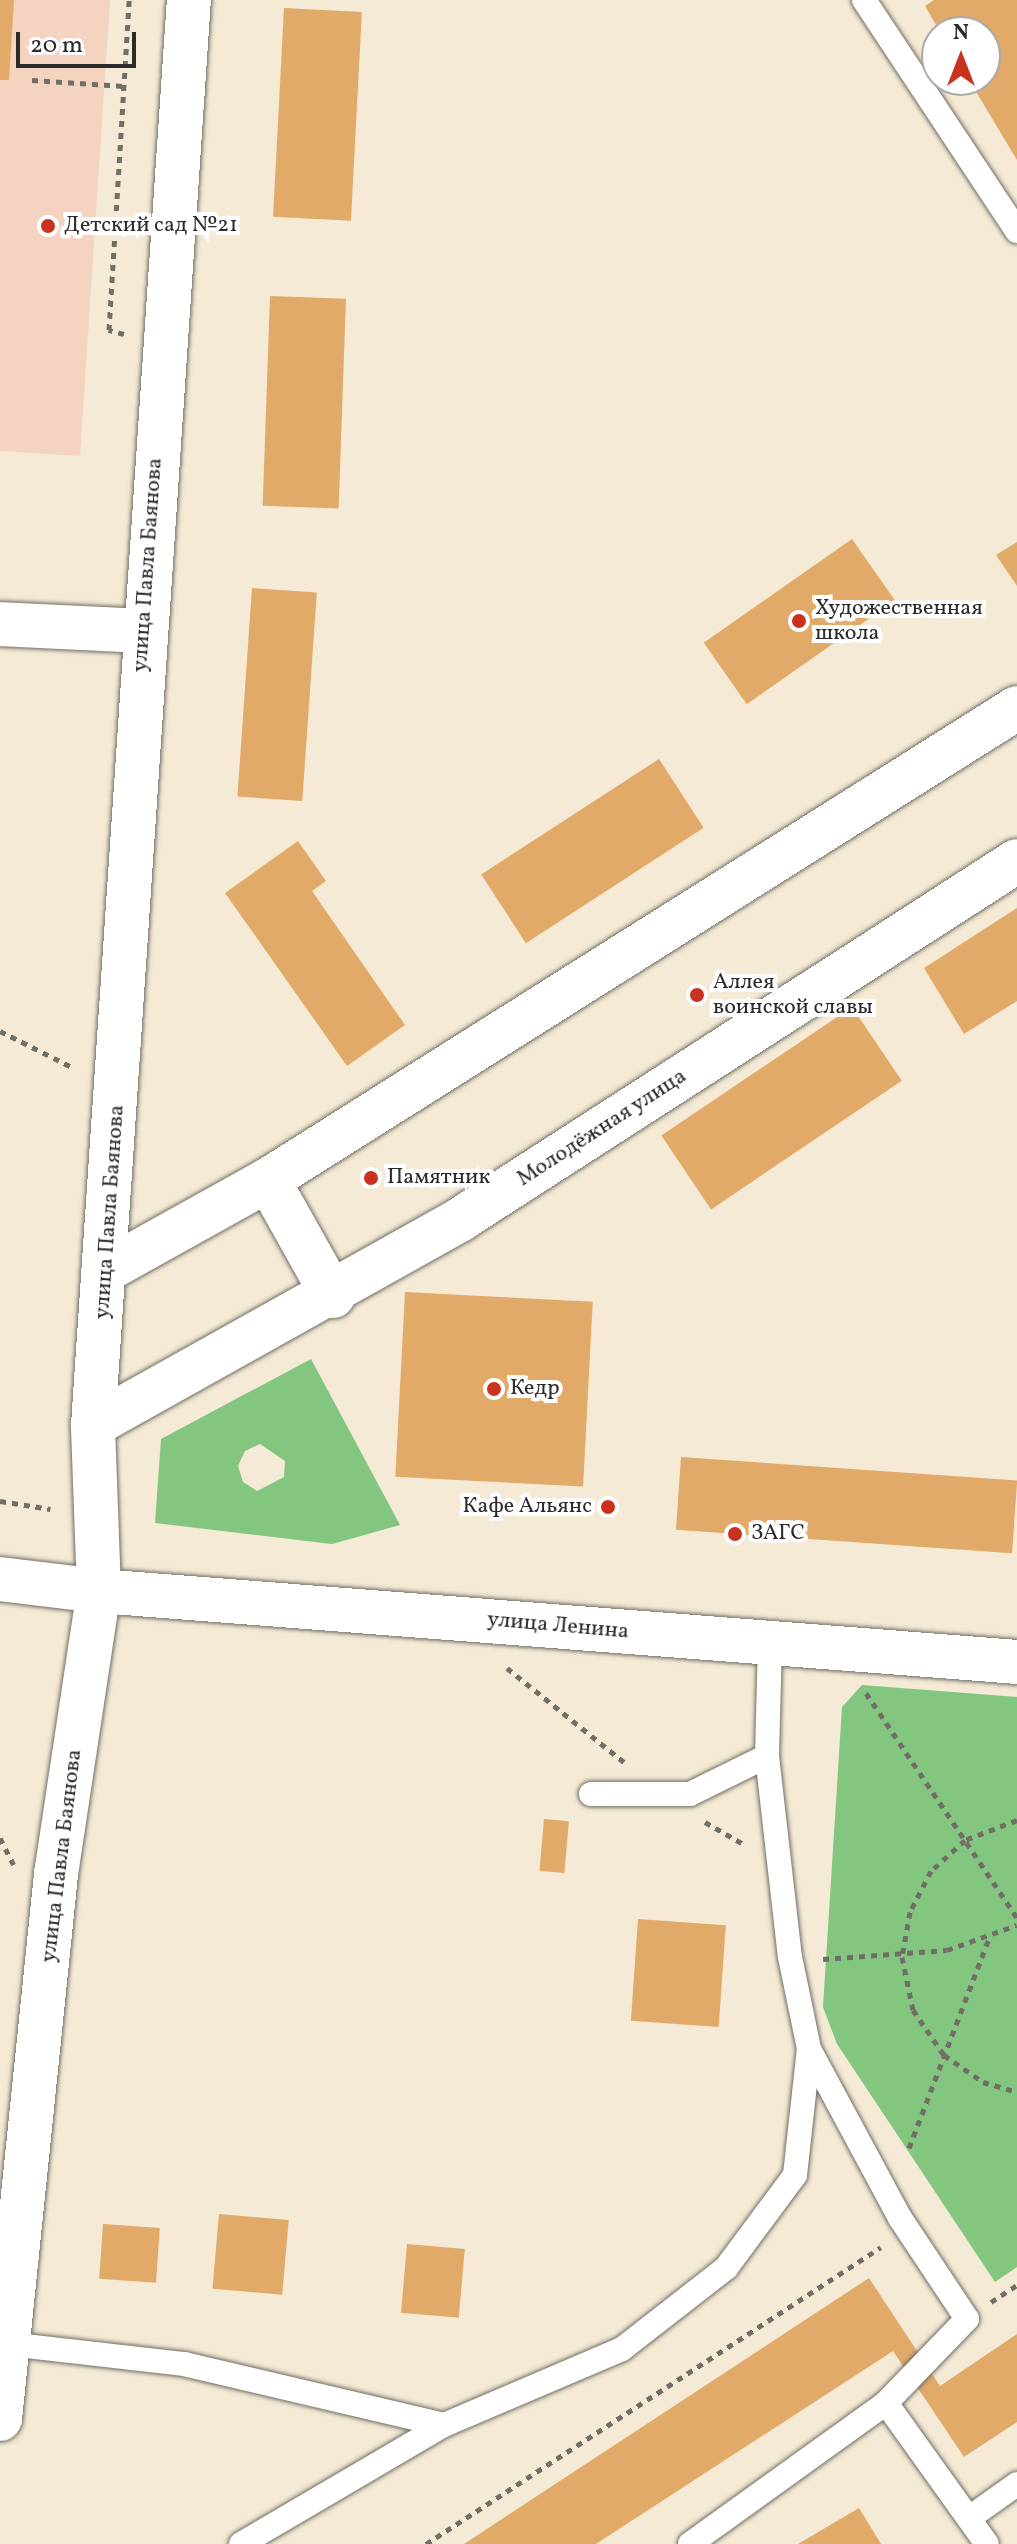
<!DOCTYPE html>
<meta charset="utf-8">
<style>
body{margin:0}
#map{position:relative;width:1017px;height:2544px;overflow:hidden;background:#f4ead5;font-family:Vollkorn,serif}
div>[style]{position:absolute}
.built>*{inset:0;background:#f4d3c0}
.green>*{inset:0;background:#83c680}
.building>*{inset:0;background:#e1aa68;transform-origin:0 0}
.path>*{height:5px;margin-top:-2.5px;transform-origin:0;background:repeating-linear-gradient(90deg,#716e66 0 6px,transparent 0 12px)}
.roads{filter:drop-shadow(0 0 2px #716e66) drop-shadow(0 0 2px #716e66)}
.service>*{height:24px;margin:-12px;padding:0 12px;transform-origin:12px;border-radius:12px;background:#fff}
.minor>*{height:44px;margin:-22px;padding:0 22px;transform-origin:22px;border-radius:22px;background:#fff}
.tertiary>*{height:44px;margin:-22px;padding:0 22px;transform-origin:22px;border-radius:22px;background:#fff}
.secondary>*{height:44px;margin:-22px;padding:0 22px;transform-origin:22px;border-radius:22px;background:#fff}
.dots>*{width:22px;height:22px;translate:-50% -50%;box-sizing:border-box;border:4px solid #fff;border-radius:50%}
span{translate:-50% -50%;white-space:nowrap;text-align:center;line-height:1.15;-webkit-text-stroke:8px #fff;paint-order:stroke}
.poi-label{font-size:22px;color:#2b2b2b}
.left{translate:0 -50%;text-align:left}
.right{translate:-100% -50%;text-align:right}
.street-label{font-size:22px;color:#2b2b2b}
.north{position:absolute;left:921px;top:16px;width:80px;height:80px;box-sizing:border-box;background:#fff;border:2px solid #aaa;border-radius:50%;rotate:0deg;font-size:22px;font-weight:700;line-height:32px;text-align:center;color:#2b2b2b}
.north::after{content:'';display:block;margin:auto;width:28px;height:36px;background:#c8321e;clip-path:polygon(50% 0,100% 100%,50% 72%,0 100%)}
.scale{position:absolute;left:16px;top:32px;width:120px;height:36px;box-sizing:border-box;border:4px solid #2b2b2b;border-top:0;padding-left:10px;font-size:24px;line-height:28px;white-space:nowrap;color:#2b2b2b;-webkit-text-stroke:6px #fff;paint-order:stroke}
</style>
<div id="map">
<div class="built">
<i style="clip-path:polygon(0 0,110px 0,80px 456px,0 451px)"></i>
</div>
<div class="green">
<i style="clip-path:polygon(evenodd,311px 1359px,400px 1525px,332px 1544px,155px 1523px,161px 1439px,311px 1359px,260px 1444px,285px 1461px,284px 1477px,257px 1491px,243px 1482px,238px 1466px,245px 1451px,260px 1444px)"></i>
<i style="clip-path:polygon(862px 1685px,1017px 1697px,1017px 2267px,995px 2282px,837px 2044px,823px 2007px,842px 1707px)"></i>
</div>
<div class="building">
<i style="clip-path:polygon(0 0,14px 0,9px 80px,0 80px)"></i>
<i style="clip-path:polygon(934px 0,1017px 0,1017px 160px,969px 80px,985px 80px,985px 32px,940px 32px,925px 6px)"></i>
<i style="left:284px;top:8px;width:78px;height:209px;rotate:3deg"></i>
<i style="left:270px;top:296px;width:76px;height:210px;rotate:2deg"></i>
<i style="left:852px;top:539px;width:75px;height:181px;rotate:55deg"></i>
<i style="clip-path:polygon(1017px 542px,1017px 586px,996px 555px)"></i>
<i style="left:252px;top:588px;width:65px;height:209px;rotate:4deg"></i>
<i style="left:659px;top:759px;width:82px;height:212px;rotate:57deg"></i>
<i style="clip-path:polygon(298px 841px,326px 881px,312px 891px,405px 1025px,347px 1066px,225px 893px)"></i>
<i style="clip-path:polygon(1017px 908px,1017px 1001px,964px 1034px,924px 968px)"></i>
<i style="left:852px;top:1007px;width:89px;height:230px;rotate:56deg"></i>
<i style="left:405px;top:1292px;width:188px;height:185px;rotate:3deg"></i>
<i style="left:681px;top:1457px;width:337px;height:73px;rotate:4deg"></i>
<i style="left:544px;top:1819px;width:25px;height:52px;rotate:5deg"></i>
<i style="left:638px;top:1919px;width:88px;height:102px;rotate:4deg"></i>
<i style="left:219px;top:2214px;width:70px;height:75px;rotate:5deg"></i>
<i style="left:103px;top:2224px;width:57px;height:55px;rotate:4deg"></i>
<i style="left:407px;top:2244px;width:58px;height:69px;rotate:5deg"></i>
<i style="clip-path:polygon(869px 2278px,940px 2386px,1017px 2334px,1017px 2422px,964px 2457px,893px 2351px,596px 2544px,464px 2544px)"></i>
<i style="clip-path:polygon(859px 2508px,881px 2544px,798px 2544px)"></i>
</div>
<div class="path">
<i style="left:32px;top:80px;width:92px;rotate:3.7deg"></i>
<i style="left:124px;top:334px;width:16px;rotate:-165deg"></i>
<i style="left:109px;top:330px;width:331px;rotate:-86.5deg"></i>
<i style="left:0;top:1031px;width:83px;rotate:26.6deg"></i>
<i style="left:0;top:1501px;width:51px;rotate:9.1deg"></i>
<i style="left:507px;top:1668px;width:150px;rotate:38.8deg"></i>
<i style="left:866px;top:1693px;width:271px;rotate:56.1deg"></i>
<i style="left:1017px;top:1820px;width:56px;rotate:159deg"></i>
<i style="left:965px;top:1840px;width:46px;rotate:137.6deg"></i>
<i style="left:931px;top:1871px;width:46px;rotate:117.1deg"></i>
<i style="left:910px;top:1912px;width:46px;rotate:100.1deg"></i>
<i style="left:902px;top:1957px;width:54px;rotate:78.3deg"></i>
<i style="left:913px;top:2010px;width:55px;rotate:55.4deg"></i>
<i style="left:944px;top:2055px;width:47px;rotate:34.7deg"></i>
<i style="left:983px;top:2082px;width:35px;rotate:16deg"></i>
<i style="left:705px;top:1822px;width:46px;rotate:29.9deg"></i>
<i style="left:0;top:1838px;width:30px;rotate:63deg"></i>
<i style="left:823px;top:1959px;width:124px;rotate:-4.2deg"></i>
<i style="left:947px;top:1950px;width:74px;rotate:-19.7deg"></i>
<i style="left:909px;top:2148px;width:227px;rotate:-69.1deg"></i>
<i style="left:991px;top:2302px;width:31px;rotate:-33deg"></i>
<i style="left:426px;top:2544px;width:543px;rotate:-33.13deg"></i>
</div>
<div class="roads">
<div class="service">
<i style="left:864px;top:0;width:277px;rotate:56.5deg"></i>
<i style="left:767px;top:1756px;width:202px;rotate:83.5deg"></i>
<i style="left:790px;top:1957px;width:94px;rotate:78.3deg"></i>
<i style="left:809px;top:2049px;width:192px;rotate:61.7deg"></i>
<i style="left:900px;top:2218px;width:121px;rotate:56.4deg"></i>
<i style="left:967px;top:2319px;width:117px;rotate:134deg"></i>
<i style="left:591px;top:1794px;width:99px"></i>
<i style="left:690px;top:1794px;width:86px;rotate:-26.3deg"></i>
<i style="left:767px;top:1756px;width:112px;rotate:-88.5deg"></i>
<i style="left:8px;top:2344px;width:177px;rotate:6.5deg"></i>
<i style="left:184px;top:2364px;width:267px;rotate:13.2deg"></i>
<i style="left:444px;top:2425px;width:194px;rotate:-23.1deg"></i>
<i style="left:622px;top:2349px;width:132px;rotate:-37.9deg"></i>
<i style="left:726px;top:2268px;width:116px;rotate:-53.4deg"></i>
<i style="left:795px;top:2175px;width:127px;rotate:-83.7deg"></i>
<i style="left:969px;top:2518px;width:59px;rotate:-35.3deg"></i>
<i style="left:241px;top:2544px;width:235px;rotate:-30.4deg"></i>
<i style="left:690px;top:2544px;width:241px;rotate:-35.7deg"></i>
<i style="left:886px;top:2403px;width:173px;rotate:54.4deg"></i>
</div>
<div class="minor">
<i style="left:0;top:624px;width:143px;rotate:2.8deg"></i>
<i style="left:268px;top:1180px;width:133px;rotate:60.7deg"></i>
<i style="left:108px;top:1269px;width:183px;rotate:-29.1deg"></i>
<i style="left:268px;top:1180px;width:885px;rotate:-32.22deg"></i>
<i style="left:93px;top:1425px;width:422px;rotate:-29.2deg"></i>
<i style="left:461px;top:1219px;width:661px;rotate:-32.78deg"></i>
<i style="left:0;top:1579px;width:100px;rotate:6.9deg"></i>
</div>
<div class="tertiary">
<i style="left:99px;top:1591px;width:166px;rotate:-92.1deg"></i>
<i style="left:93px;top:1425px;width:1428px;rotate:-86.15deg"></i>
</div>
<div class="secondary">
<i style="left:0;top:2419px;width:548px;rotate:-84.13deg"></i>
<i style="left:56px;top:1874px;width:286px;rotate:-81.4deg"></i>
<i style="left:99px;top:1591px;width:921px;rotate:4.42deg"></i>
</div>
</div>
<div class="dots">
<i style="left:48px;top:226px;background:#c8321e"></i>
<i style="left:799px;top:621px;background:#c8321e"></i>
<i style="left:697px;top:995px;background:#c8321e"></i>
<i style="left:371px;top:1178px;background:#c8321e"></i>
<i style="left:494px;top:1389px;background:#c8321e"></i>
<i style="left:608px;top:1507px;background:#c8321e"></i>
<i style="left:735px;top:1534px;background:#c8321e"></i>
</div>
<div class="poi-label">
<span class="left" style="left:64px;top:226px">Детский сад №21</span>
<span class="left" style="left:815px;top:621px">Художественная<br>школа</span>
<span class="left" style="left:713px;top:995px">Аллея<br>воинской славы</span>
<span class="left" style="left:387px;top:1178px">Памятник</span>
<span class="left" style="left:510px;top:1389px">Кедр</span>
<span class="right" style="left:592px;top:1507px">Кафе Альянс</span>
<span class="left" style="left:751px;top:1534px">ЗАГС</span>
</div>
<div class="street-label">
<span style="left:148px;top:565px;rotate:-86deg">улица Павла Баянова</span>
<span style="left:602px;top:1128px;rotate:-33deg">Молодёжная улица</span>
<span style="left:110px;top:1212px;rotate:-86deg">улица Павла Баянова</span>
<span style="left:558px;top:1626px;rotate:5deg">улица Ленина</span>
<span style="left:62px;top:1856px;rotate:-83deg">улица Павла Баянова</span>
</div>
<div class="north">N</div>
<div class="scale">20 m</div>
</div>
